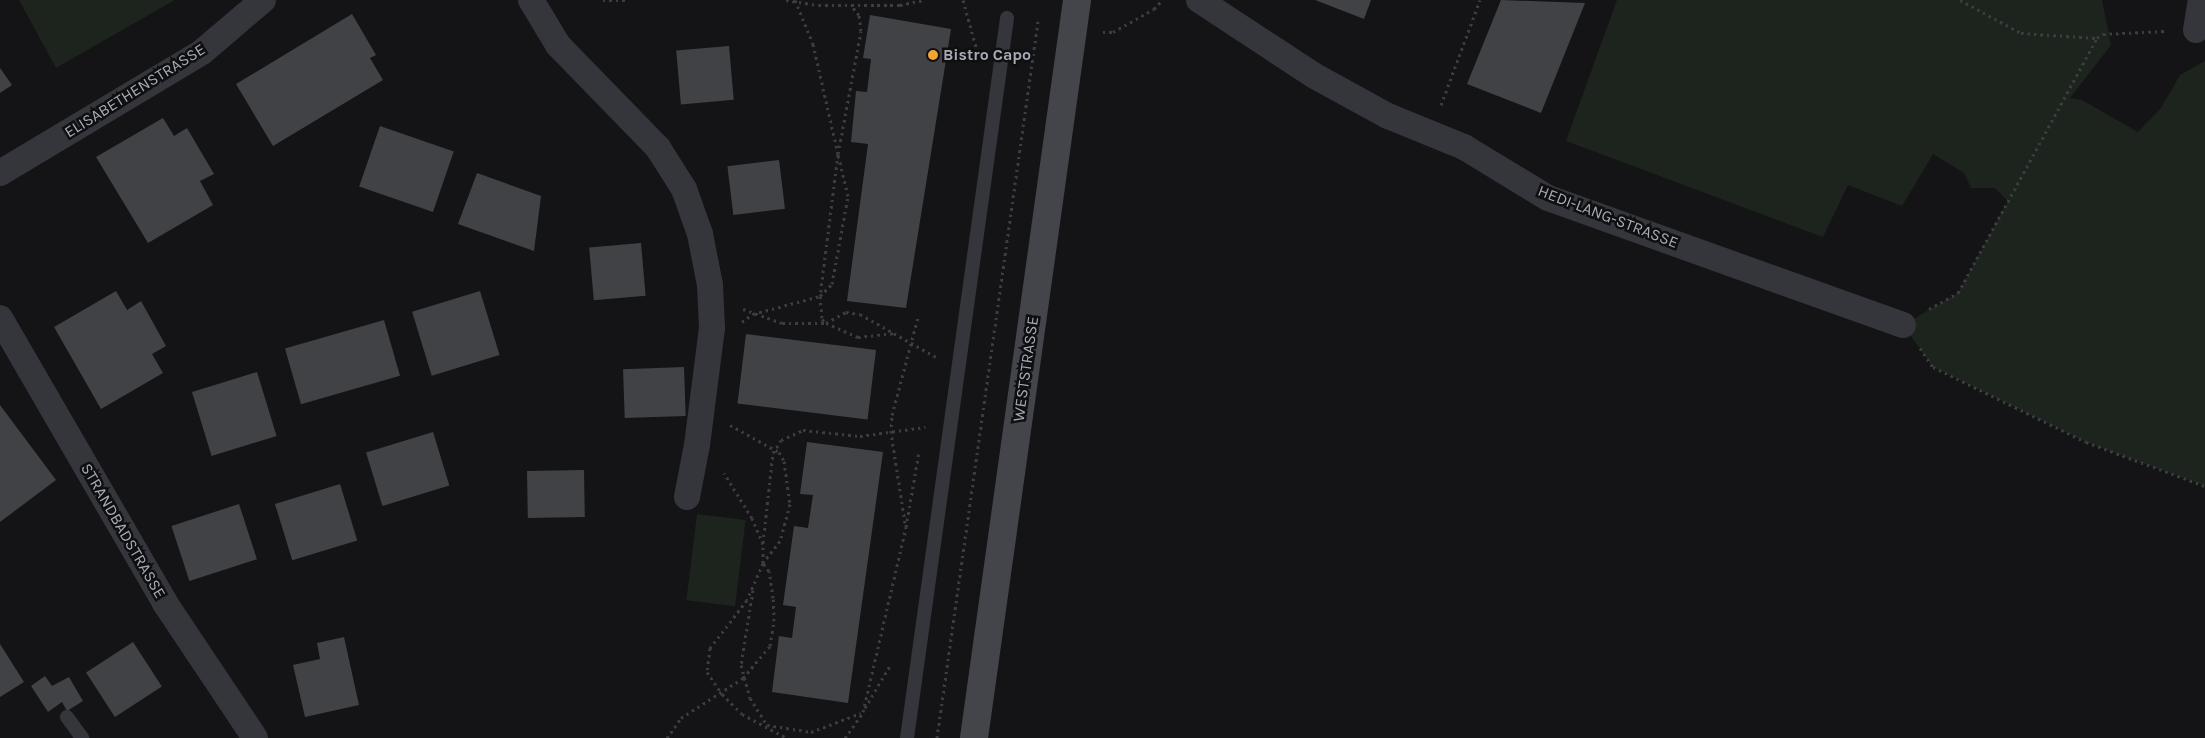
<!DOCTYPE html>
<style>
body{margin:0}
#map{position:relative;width:2205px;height:738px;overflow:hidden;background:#141416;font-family:Karla,sans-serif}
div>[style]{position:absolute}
.green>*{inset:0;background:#1c241d;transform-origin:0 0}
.building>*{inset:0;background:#404246;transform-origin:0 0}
.path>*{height:3px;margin-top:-1.5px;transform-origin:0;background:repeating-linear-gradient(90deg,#3b3d42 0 2.5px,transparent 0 6.5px)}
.lane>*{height:14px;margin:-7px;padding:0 7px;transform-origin:7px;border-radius:7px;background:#35363b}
.street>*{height:26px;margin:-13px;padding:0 13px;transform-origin:13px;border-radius:13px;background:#35363b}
.secondary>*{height:28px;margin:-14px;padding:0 14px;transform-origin:14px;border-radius:14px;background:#43454b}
.dots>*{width:14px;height:14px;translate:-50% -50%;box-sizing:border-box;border:2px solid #0f0f11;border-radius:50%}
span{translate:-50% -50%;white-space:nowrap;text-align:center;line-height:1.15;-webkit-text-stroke:5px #0f0f11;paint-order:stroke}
.poi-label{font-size:16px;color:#a6acb6;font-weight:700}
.left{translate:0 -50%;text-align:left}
.street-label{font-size:16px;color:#a6acb6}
</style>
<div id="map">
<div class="green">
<i style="clip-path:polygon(19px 0,175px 0,56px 68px)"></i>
<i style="clip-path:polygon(1617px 0,2102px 0,2111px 45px,2070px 98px,2082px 100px,2138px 132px,2161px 108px,2180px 75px,2205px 61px,2205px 486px,2086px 442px,1933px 367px,1903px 325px,1958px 293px,2008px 201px,1995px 188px,1971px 188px,1964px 173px,1933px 154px,1902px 206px,1848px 185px,1823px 237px,1566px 141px)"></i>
<i style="left:697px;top:514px;width:49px;height:87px;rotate:7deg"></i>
</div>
<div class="building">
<i style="clip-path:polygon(1315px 0,1371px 0,1364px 19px)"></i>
<i style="clip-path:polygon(1501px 0,1585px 3px,1541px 113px,1467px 84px)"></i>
<i style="clip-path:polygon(352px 14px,376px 55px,370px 58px,383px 80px,273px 146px,236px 84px)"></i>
<i style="clip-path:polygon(870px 15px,951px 29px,906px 308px,847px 301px,868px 144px,851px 142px,856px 91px,867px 92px,871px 59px,863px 58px)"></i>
<i style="left:729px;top:46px;width:54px;height:53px;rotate:85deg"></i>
<i style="clip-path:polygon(0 68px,12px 85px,0 93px)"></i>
<i style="clip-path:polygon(163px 118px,174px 136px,187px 128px,214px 174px,200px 181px,213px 205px,148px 243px,96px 157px)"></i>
<i style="left:380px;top:126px;width:78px;height:64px;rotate:19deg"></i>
<i style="left:779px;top:160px;width:49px;height:52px;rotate:83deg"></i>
<i style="clip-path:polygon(477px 173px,541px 196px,534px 251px,458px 224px)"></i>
<i style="left:641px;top:243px;width:53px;height:52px;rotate:85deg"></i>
<i style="clip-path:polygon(116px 291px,127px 310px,141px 301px,166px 346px,152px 354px,163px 373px,101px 409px,54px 327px)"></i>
<i style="left:480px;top:291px;width:67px;height:71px;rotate:73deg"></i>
<i style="left:384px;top:320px;width:58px;height:103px;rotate:74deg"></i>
<i style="left:746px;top:334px;width:131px;height:70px;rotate:7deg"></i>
<i style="left:684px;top:367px;width:49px;height:61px;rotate:88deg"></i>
<i style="left:257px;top:372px;width:67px;height:68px;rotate:73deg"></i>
<i style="clip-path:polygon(0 405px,56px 480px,0 522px)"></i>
<i style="left:433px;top:432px;width:56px;height:70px;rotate:73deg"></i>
<i style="clip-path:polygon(807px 442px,883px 452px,848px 703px,772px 692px,779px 636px,792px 638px,796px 607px,783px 605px,794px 526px,808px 528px,813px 495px,800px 494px)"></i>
<i style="left:584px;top:470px;width:47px;height:57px;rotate:89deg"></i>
<i style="left:340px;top:484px;width:59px;height:68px;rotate:73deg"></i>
<i style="left:239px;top:504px;width:58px;height:71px;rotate:72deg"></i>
<i style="clip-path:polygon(344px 637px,359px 705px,305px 717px,293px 665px,320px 659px,317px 643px)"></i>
<i style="left:133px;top:642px;width:53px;height:56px;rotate:57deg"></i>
<i style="clip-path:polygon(0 644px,24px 682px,0 697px)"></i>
<i style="clip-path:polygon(45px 676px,52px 686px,69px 677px,83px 701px,67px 711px,62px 702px,48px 712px,31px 686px)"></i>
</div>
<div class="path">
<i style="left:603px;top:0;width:26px"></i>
<i style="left:786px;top:0;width:33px;rotate:9deg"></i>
<i style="left:819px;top:5px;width:81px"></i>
<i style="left:900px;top:5px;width:25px;rotate:-12deg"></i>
<i style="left:795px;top:0;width:48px;rotate:67.8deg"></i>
<i style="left:813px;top:44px;width:113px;rotate:77.2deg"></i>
<i style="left:838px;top:154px;width:143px;rotate:97.2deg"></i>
<i style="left:820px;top:296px;width:23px;rotate:85deg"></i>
<i style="left:822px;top:319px;width:6px;rotate:45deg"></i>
<i style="left:826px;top:323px;width:23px;rotate:-29deg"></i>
<i style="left:846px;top:312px;width:14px;rotate:8deg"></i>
<i style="left:860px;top:314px;width:87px;rotate:29.5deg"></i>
<i style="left:963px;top:0;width:49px;rotate:74.5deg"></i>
<i style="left:1960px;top:0;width:69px;rotate:28.4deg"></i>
<i style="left:2021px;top:33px;width:75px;rotate:3.8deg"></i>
<i style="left:1103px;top:32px;width:10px"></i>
<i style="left:1113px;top:32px;width:47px;rotate:-29.3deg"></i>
<i style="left:1154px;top:9px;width:12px;rotate:-48deg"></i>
<i style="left:1441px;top:105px;width:112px;rotate:-69.6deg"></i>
<i style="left:743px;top:309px;width:41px;rotate:19.7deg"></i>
<i style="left:782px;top:323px;width:44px"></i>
<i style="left:826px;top:323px;width:35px;rotate:24deg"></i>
<i style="left:858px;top:337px;width:37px;rotate:-6deg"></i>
<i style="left:1929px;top:309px;width:33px;rotate:-29deg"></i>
<i style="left:1958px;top:293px;width:290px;rotate:-61.4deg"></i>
<i style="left:2097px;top:38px;width:7px;rotate:-34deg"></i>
<i style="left:2103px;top:34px;width:63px;rotate:-2.7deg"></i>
<i style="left:742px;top:322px;width:14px;rotate:-36deg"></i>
<i style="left:753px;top:314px;width:69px;rotate:-15deg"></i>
<i style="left:820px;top:296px;width:17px;rotate:-45deg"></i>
<i style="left:832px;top:284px;width:89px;rotate:-79.7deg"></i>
<i style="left:848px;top:196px;width:43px;rotate:-103.4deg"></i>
<i style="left:838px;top:154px;width:125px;rotate:-79.4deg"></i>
<i style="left:861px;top:31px;width:16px;rotate:-97deg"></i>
<i style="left:859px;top:15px;width:13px;rotate:-129deg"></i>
<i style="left:1920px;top:348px;width:23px;rotate:56deg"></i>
<i style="left:1933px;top:367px;width:170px;rotate:26.1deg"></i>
<i style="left:2086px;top:442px;width:127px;rotate:20.3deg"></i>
<i style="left:730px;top:425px;width:56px;rotate:28.9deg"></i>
<i style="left:779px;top:452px;width:10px;rotate:61deg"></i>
<i style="left:784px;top:461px;width:43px;rotate:82.1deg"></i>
<i style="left:790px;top:504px;width:38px;rotate:105deg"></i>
<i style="left:780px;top:541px;width:28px;rotate:128deg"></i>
<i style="left:763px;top:563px;width:40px;rotate:113.4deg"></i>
<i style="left:747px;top:600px;width:61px;rotate:127.6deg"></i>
<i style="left:710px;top:648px;width:24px;rotate:97deg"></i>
<i style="left:707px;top:672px;width:27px;rotate:56deg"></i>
<i style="left:722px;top:694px;width:28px;rotate:45deg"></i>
<i style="left:742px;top:714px;width:51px;rotate:28.1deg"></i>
<i style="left:905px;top:523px;width:91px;rotate:-98.8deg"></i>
<i style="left:891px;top:433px;width:18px;rotate:-87deg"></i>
<i style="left:892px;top:415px;width:101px;rotate:-75.1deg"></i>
<i style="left:763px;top:543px;width:91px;rotate:-83.7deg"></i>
<i style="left:773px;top:453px;width:15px;rotate:-58deg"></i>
<i style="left:781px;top:440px;width:24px;rotate:-24deg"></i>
<i style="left:803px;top:430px;width:57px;rotate:6deg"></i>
<i style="left:860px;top:436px;width:66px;rotate:-7.9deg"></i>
<i style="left:753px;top:590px;width:76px;rotate:99.1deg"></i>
<i style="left:741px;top:665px;width:34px;rotate:75deg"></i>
<i style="left:750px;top:698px;width:32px;rotate:58deg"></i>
<i style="left:767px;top:725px;width:45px;rotate:9deg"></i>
<i style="left:811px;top:732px;width:53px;rotate:-20.8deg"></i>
<i style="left:865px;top:708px;width:51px;rotate:-59.4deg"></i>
<i style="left:667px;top:738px;width:24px;rotate:-55deg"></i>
<i style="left:681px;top:718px;width:74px;rotate:-32.8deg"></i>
<i style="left:743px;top:678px;width:42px;rotate:-49.8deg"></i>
<i style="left:770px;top:646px;width:25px;rotate:-81deg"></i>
<i style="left:774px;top:621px;width:23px;rotate:-92deg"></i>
<i style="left:773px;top:598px;width:27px;rotate:-98deg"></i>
<i style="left:769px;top:571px;width:10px;rotate:-127deg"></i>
<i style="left:763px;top:563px;width:19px;rotate:-90deg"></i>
<i style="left:763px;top:544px;width:28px;rotate:-113deg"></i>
<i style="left:752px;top:518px;width:53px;rotate:-121.9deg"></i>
<i style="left:845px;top:738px;width:32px;rotate:-55deg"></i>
<i style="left:863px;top:712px;width:190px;rotate:-76.9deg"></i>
<i style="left:906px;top:527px;width:76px;rotate:-80.2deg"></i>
<i style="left:937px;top:738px;width:724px;rotate:-81.98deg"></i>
</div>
<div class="lane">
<i style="left:67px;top:717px;width:26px;rotate:54deg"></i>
<i style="left:907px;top:738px;width:727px;rotate:-82.09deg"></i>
</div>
<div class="street">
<i style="left:531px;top:0;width:52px;rotate:59deg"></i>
<i style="left:558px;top:45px;width:144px;rotate:45.8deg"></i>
<i style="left:658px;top:148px;width:49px;rotate:57.6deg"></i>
<i style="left:684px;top:189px;width:48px;rotate:70.4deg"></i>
<i style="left:700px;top:234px;width:52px;rotate:78.9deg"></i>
<i style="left:710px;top:285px;width:43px;rotate:87.3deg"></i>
<i style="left:712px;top:328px;width:118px;rotate:97.3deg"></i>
<i style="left:697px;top:445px;width:53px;rotate:100.9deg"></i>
<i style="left:1199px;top:0;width:136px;rotate:33.3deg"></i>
<i style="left:1313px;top:75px;width:85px;rotate:28.7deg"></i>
<i style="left:1388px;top:116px;width:82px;rotate:22.2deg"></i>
<i style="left:1464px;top:147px;width:98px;rotate:31.3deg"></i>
<i style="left:1548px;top:198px;width:377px;rotate:19.7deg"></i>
<i style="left:2196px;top:30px;width:30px;rotate:-81deg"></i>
<i style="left:0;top:173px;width:235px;rotate:-30.9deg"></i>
<i style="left:202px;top:52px;width:80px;rotate:-40.4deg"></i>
<i style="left:0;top:318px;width:329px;rotate:59.9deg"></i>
<i style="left:165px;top:603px;width:162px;rotate:56.3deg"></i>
</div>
<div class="secondary">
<i style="left:974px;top:738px;width:745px;rotate:-82.05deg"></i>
</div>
<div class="dots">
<i style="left:933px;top:55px;background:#f2a630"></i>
</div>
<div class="poi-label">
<span class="left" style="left:943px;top:55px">Bistro Capo</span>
</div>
<div class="street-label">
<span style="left:135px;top:91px;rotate:-32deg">ELISABETHENSTRASSE</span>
<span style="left:1608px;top:217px;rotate:21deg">HEDI-LANG-STRASSE</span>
<span style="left:1026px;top:369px;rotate:-82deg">WESTSTRASSE</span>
<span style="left:123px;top:531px;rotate:60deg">STRANDBADSTRASSE</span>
</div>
</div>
